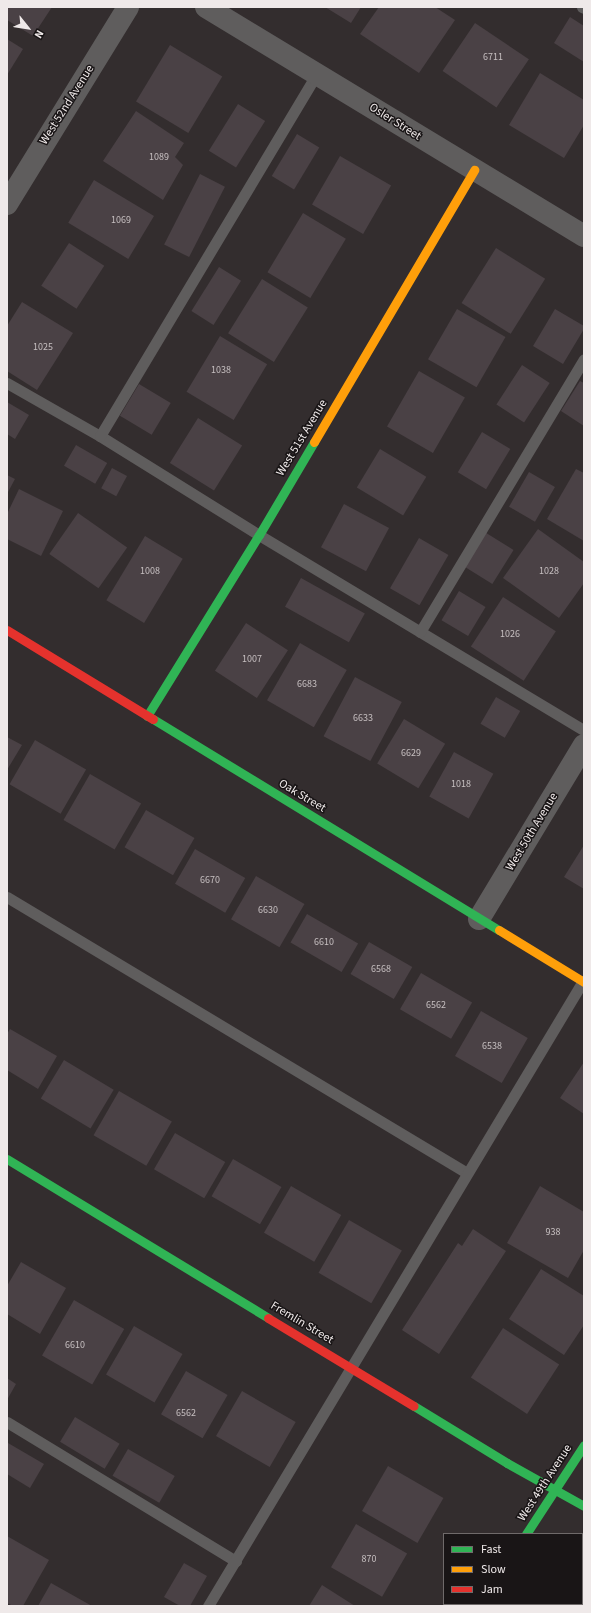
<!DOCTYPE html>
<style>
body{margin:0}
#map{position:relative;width:591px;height:1613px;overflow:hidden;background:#332d2e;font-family:"Source Sans 3",sans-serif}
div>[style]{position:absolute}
.building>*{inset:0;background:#4a4145;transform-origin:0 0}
.lane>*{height:11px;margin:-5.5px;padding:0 5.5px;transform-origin:5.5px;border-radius:5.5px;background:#5f5d5d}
.street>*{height:22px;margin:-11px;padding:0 11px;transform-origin:11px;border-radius:11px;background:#5f5d5d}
.fast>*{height:9px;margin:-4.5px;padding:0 4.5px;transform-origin:4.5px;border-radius:4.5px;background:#30b455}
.slow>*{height:9px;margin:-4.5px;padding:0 4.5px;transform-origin:4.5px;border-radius:4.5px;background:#ff9f0a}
.jam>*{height:9px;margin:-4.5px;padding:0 4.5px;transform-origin:4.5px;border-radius:4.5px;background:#e5322d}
span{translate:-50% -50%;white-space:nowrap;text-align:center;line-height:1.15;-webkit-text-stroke:3px #191516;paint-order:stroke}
.number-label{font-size:10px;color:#c6bfc0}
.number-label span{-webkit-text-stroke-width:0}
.street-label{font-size:12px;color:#efe9e9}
.frame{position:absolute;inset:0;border:8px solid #efe9e9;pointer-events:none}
.legend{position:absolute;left:443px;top:1533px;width:140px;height:72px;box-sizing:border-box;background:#191516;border:1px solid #6f6a6a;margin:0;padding:5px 7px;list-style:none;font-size:12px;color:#efe9e9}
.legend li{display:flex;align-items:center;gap:8px;height:20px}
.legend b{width:20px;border:1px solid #6f6a6a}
.north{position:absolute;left:8px;top:8px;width:40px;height:40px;-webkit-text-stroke:3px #191516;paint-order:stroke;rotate:120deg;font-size:11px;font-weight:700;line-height:16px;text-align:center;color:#efe9e9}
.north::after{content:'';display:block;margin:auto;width:14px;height:18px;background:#efe9e9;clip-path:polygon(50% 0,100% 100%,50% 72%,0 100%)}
</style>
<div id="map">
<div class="building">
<i style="clip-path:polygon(7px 7px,52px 7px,33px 36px,7px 20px)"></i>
<i style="clip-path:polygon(325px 7px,361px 7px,351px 23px)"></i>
<i style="clip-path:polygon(379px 7px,435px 7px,455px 20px,419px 73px,360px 34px)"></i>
<i style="clip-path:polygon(570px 17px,584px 26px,584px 62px,554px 43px)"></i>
<i style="left:475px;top:23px;width:65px;height:58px;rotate:34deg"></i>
<i style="clip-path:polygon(7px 39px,23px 49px,7px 75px)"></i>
<i style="left:170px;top:45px;width:61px;height:66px;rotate:31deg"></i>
<i style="clip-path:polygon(540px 73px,584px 100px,584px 125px,564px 158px,509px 125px)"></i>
<i style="left:238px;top:104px;width:32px;height:55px;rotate:32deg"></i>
<i style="clip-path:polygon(136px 111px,184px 143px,175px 157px,183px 165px,163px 200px,103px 161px)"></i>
<i style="left:297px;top:134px;width:26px;height:49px;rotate:31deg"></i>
<i style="left:340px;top:156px;width:59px;height:56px;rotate:30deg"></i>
<i style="left:200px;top:174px;width:28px;height:79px;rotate:27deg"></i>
<i style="left:94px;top:180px;width:70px;height:50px;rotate:31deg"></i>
<i style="left:303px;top:213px;width:50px;height:69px;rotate:31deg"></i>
<i style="left:69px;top:243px;width:42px;height:51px;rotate:33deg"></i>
<i style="left:496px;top:248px;width:58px;height:65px;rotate:32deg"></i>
<i style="left:219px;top:267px;width:26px;height:52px;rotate:32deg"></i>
<i style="left:262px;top:279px;width:54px;height:64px;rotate:32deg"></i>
<i style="clip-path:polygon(22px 302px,73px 333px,37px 390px,7px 371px,7px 326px)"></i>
<i style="left:457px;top:309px;width:56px;height:58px;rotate:30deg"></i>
<i style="clip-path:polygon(555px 309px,584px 326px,584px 329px,563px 364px,533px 346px)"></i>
<i style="left:220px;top:336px;width:55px;height:65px;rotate:31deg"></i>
<i style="left:522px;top:365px;width:33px;height:47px;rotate:33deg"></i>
<i style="left:419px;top:371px;width:53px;height:64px;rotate:30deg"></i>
<i style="clip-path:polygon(580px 381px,584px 383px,584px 426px,561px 411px)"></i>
<i style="left:139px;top:384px;width:37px;height:37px;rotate:31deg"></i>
<i style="clip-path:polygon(7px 402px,29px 415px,15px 439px,7px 434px)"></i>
<i style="left:198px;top:418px;width:52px;height:53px;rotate:32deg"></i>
<i style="left:482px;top:432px;width:33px;height:47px;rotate:31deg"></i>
<i style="left:76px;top:445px;width:36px;height:24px;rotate:30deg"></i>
<i style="left:380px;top:449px;width:54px;height:45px;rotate:31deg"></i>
<i style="left:112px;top:468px;width:17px;height:23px;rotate:28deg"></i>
<i style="clip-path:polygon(576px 469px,584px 473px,584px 541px,547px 519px)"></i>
<i style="left:529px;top:472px;width:30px;height:40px;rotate:30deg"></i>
<i style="clip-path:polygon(7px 475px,15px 479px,7px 494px)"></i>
<i style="clip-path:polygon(19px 489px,63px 511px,41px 556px,7px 539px,7px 514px)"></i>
<i style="left:344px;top:504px;width:51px;height:49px;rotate:28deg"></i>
<i style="left:78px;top:513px;width:60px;height:50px;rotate:35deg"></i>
<i style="clip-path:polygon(538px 529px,584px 562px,584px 583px,559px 618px,503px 578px)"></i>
<i style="left:483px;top:531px;width:36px;height:40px;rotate:32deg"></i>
<i style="left:145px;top:536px;width:44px;height:75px;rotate:31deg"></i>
<i style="left:419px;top:538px;width:34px;height:58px;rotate:30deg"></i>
<i style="left:301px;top:578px;width:73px;height:33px;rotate:29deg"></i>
<i style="left:459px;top:591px;width:31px;height:34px;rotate:31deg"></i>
<i style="left:503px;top:597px;width:63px;height:59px;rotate:33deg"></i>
<i style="left:246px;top:623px;width:50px;height:57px;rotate:33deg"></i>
<i style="left:300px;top:643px;width:54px;height:66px;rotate:30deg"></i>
<i style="left:355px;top:677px;width:53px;height:67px;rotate:28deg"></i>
<i style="left:496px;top:697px;width:28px;height:31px;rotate:30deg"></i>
<i style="left:404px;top:719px;width:48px;height:52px;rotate:31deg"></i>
<i style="clip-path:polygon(7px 737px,22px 745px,7px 770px)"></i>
<i style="left:35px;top:740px;width:59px;height:51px;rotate:30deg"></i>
<i style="left:454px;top:752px;width:45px;height:51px;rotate:29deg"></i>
<i style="left:90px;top:774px;width:59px;height:53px;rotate:30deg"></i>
<i style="left:146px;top:810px;width:56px;height:43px;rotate:30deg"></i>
<i style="clip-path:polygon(584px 845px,584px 889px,564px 877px)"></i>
<i style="left:195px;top:849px;width:58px;height:40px;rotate:30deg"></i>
<i style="left:256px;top:876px;width:56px;height:50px;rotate:30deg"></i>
<i style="left:307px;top:914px;width:59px;height:33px;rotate:30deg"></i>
<i style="left:369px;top:942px;width:50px;height:37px;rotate:30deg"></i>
<i style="left:421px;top:973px;width:59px;height:42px;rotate:30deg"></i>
<i style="left:481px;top:1011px;width:54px;height:52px;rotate:30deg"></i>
<i style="clip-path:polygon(10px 1029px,57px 1056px,38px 1089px,7px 1070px,7px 1034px)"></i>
<i style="left:64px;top:1060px;width:58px;height:45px;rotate:31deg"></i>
<i style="clip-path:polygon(584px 1062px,584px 1114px,560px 1098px)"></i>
<i style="left:119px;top:1091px;width:61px;height:51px;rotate:30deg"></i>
<i style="left:175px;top:1133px;width:58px;height:42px;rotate:30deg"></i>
<i style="left:233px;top:1159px;width:56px;height:43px;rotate:30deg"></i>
<i style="left:291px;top:1186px;width:58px;height:54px;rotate:30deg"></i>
<i style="clip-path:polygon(540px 1186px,584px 1212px,584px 1250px,568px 1278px,507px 1243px)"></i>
<i style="left:349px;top:1220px;width:61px;height:61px;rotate:30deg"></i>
<i style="clip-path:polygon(473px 1229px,506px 1251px,439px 1354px,402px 1330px,458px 1243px,462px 1246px)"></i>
<i style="clip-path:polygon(21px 1262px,66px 1288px,40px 1334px,7px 1314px,7px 1286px)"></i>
<i style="clip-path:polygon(541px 1269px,584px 1296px,584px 1325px,564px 1355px,509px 1319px)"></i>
<i style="left:74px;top:1300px;width:58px;height:64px;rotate:30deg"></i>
<i style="left:134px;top:1326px;width:56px;height:56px;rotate:30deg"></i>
<i style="left:503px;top:1328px;width:67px;height:59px;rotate:33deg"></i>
<i style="left:186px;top:1371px;width:48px;height:50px;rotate:30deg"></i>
<i style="clip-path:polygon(7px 1378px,16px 1384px,7px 1400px)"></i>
<i style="left:242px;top:1391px;width:62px;height:52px;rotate:30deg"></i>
<i style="left:75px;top:1417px;width:52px;height:29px;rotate:31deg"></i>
<i style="clip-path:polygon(8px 1443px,44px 1464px,30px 1488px,7px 1474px)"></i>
<i style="left:128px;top:1449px;width:54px;height:31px;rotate:30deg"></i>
<i style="left:388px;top:1466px;width:64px;height:52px;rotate:30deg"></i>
<i style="left:356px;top:1524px;width:59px;height:50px;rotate:30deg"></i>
<i style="clip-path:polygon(7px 1536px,49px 1560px,23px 1606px,13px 1606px,7px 1603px)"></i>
<i style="clip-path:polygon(184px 1563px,207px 1576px,190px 1606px,180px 1606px,164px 1597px)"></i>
<i style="clip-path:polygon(51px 1583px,92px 1606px,38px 1606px)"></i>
<i style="clip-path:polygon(322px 1585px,355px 1606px,309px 1606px)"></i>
</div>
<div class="lane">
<i style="left:582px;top:7px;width:2px;rotate:27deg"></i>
<i style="left:7px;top:383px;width:107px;rotate:29.7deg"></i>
<i style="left:100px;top:436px;width:187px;rotate:31.9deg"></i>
<i style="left:259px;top:535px;width:379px;rotate:31deg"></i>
<i style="left:100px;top:436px;width:422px;rotate:-59.1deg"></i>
<i style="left:420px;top:632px;width:318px;rotate:-59deg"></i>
<i style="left:7px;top:897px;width:536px;rotate:30.96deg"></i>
<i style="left:7px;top:1422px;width:268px;rotate:31.3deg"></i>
<i style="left:208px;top:1606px;width:729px;rotate:-59.04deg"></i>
</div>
<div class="street">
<i style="left:206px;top:7px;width:442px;rotate:31.2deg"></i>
<i style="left:7px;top:204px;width:231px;rotate:-58.4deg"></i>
<i style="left:479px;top:919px;width:203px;rotate:-58.9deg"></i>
</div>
<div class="fast">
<i style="left:147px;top:716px;width:213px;rotate:-58.3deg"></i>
<i style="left:259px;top:535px;width:108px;rotate:-59.4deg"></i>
<i style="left:153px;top:719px;width:405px;rotate:31.4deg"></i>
<i style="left:7px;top:1159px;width:306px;rotate:31.3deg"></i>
<i style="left:414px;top:1406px;width:109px;rotate:31.5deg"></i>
<i style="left:507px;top:1463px;width:88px;rotate:29.2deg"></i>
<i style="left:526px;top:1534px;width:106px;rotate:-56.9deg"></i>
<i style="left:479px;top:1606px;width:2px;rotate:-63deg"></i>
</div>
<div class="slow">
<i style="left:314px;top:442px;width:316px;rotate:-59.5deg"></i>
<i style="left:499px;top:930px;width:100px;rotate:31.5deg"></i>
</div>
<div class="jam">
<i style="left:7px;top:630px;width:171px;rotate:31.4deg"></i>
<i style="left:268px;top:1318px;width:170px;rotate:31.1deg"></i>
</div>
<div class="number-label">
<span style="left:493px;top:58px">6711</span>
<span style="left:159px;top:158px">1089</span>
<span style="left:121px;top:221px">1069</span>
<span style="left:43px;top:348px">1025</span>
<span style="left:221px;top:371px">1038</span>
<span style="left:150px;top:572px">1008</span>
<span style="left:549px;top:572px">1028</span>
<span style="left:510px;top:635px">1026</span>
<span style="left:252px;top:660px">1007</span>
<span style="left:307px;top:685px">6683</span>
<span style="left:363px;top:719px">6633</span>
<span style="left:411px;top:754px">6629</span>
<span style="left:461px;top:785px">1018</span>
<span style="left:210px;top:881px">6670</span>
<span style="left:268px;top:911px">6630</span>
<span style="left:324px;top:943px">6610</span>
<span style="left:381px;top:970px">6568</span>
<span style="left:436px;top:1006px">6562</span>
<span style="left:492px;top:1047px">6538</span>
<span style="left:553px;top:1233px">938</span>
<span style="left:75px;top:1346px">6610</span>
<span style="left:186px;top:1414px">6562</span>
<span style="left:369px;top:1560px">870</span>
</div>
<div class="street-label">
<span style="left:67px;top:105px;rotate:-58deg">West 52nd Avenue</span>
<span style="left:395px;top:122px;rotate:32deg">Osler Street</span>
<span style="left:302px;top:438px;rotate:-59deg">West 51st Avenue</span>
<span style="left:302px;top:796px;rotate:31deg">Oak Street</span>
<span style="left:532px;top:832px;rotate:-59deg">West 50th Avenue</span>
<span style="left:302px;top:1323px;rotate:31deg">Fremlin Street</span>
<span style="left:545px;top:1483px;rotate:-57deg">West 49th Avenue</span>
</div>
<div class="frame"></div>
<ul class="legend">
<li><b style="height:5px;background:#30b455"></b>Fast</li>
<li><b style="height:5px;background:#ff9f0a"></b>Slow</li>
<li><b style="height:5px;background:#e5322d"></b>Jam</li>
</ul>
<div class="north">N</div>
</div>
